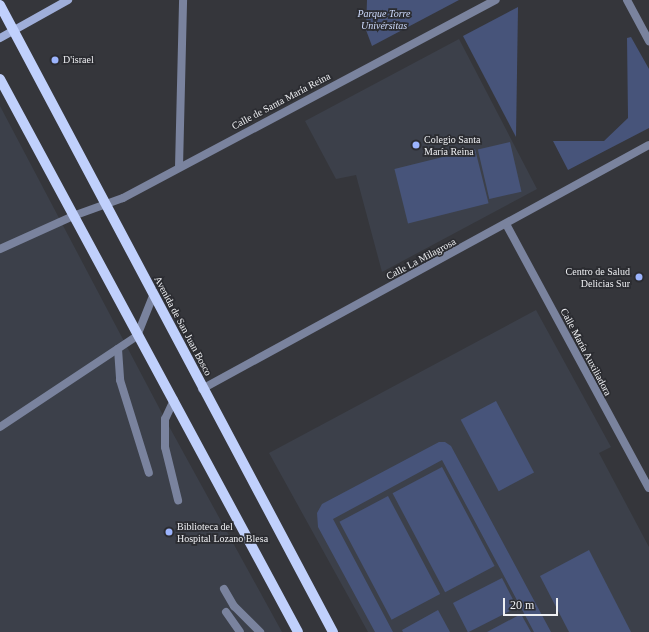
<!DOCTYPE html>
<meta charset="utf-8">
<style>
body{margin:0}
#map{position:relative;width:649px;height:632px;overflow:hidden;background:#35363b;font-family:"Times New Roman",serif}
div>[style]{position:absolute}
.built>*{inset:0;background:#3c404a}
.green>*{inset:0;background:#47547a;transform-origin:0 0}
.lane>*{height:8px;margin:-4px;padding:0 4px;transform-origin:4px;border-radius:4px;background:#7a839e}
.street>*{height:8px;margin:-4px;padding:0 4px;transform-origin:4px;border-radius:4px;background:#7a839e}
.secondary>*{height:8px;margin:-4px;padding:0 4px;transform-origin:4px;border-radius:4px;background:#9faed9}
.primary>*{height:10px;margin:-5px;padding:0 5px;transform-origin:5px;border-radius:5px;background:#c0d0fc}
.dots>*{width:11px;height:11px;translate:-50% -50%;box-sizing:border-box;border:2px solid #2b2c31;border-radius:50%}
span{translate:-50% -50%;white-space:nowrap;text-align:center;line-height:1.15;-webkit-text-stroke:3.5px #2b2c31;paint-order:stroke}
.park-label{font-size:10px;color:#cfdcfe;font-style:italic}
.poi-label{font-size:10px;color:#eeeff2}
.left{translate:0 -50%;text-align:left}
.right{translate:-100% -50%;text-align:right}
.street-label{font-size:10px;color:#eeeff2}
.scale{position:absolute;left:503px;top:598px;width:55px;height:18px;box-sizing:border-box;border:2px solid #eeeff2;border-top:0;padding-left:5px;font-size:12px;line-height:14px;white-space:nowrap;color:#eeeff2;-webkit-text-stroke:3px #2b2c31;paint-order:stroke}
</style>
<div id="map">
<div class="built">
<i style="clip-path:polygon(459px 39px,537px 189px,382px 272px,356px 175px,336px 179px,305px 121px)"></i>
<i style="clip-path:polygon(0 106px,165px 419px,282px 632px,0 632px)"></i>
<i style="clip-path:polygon(536px 310px,611px 447px,599px 453px,649px 547px,649px 632px,368px 632px,269px 453px)"></i>
</div>
<div class="green">
<i style="clip-path:polygon(367px 0,459px 0,372px 46px,366px 30px)"></i>
<i style="clip-path:polygon(518px 7px,516px 137px,463px 36px)"></i>
<i style="clip-path:polygon(631px 37px,649px 69px,649px 128px,568px 170px,553px 141px,604px 141px,628px 118px,627px 38px)"></i>
<i style="left:510px;top:142px;width:51px;height:33px;rotate:77deg"></i>
<i style="left:475px;top:149px;width:56px;height:83px;rotate:76deg"></i>
<i style="left:496px;top:401px;width:81px;height:40px;rotate:62deg"></i>
<i style="clip-path:polygon(439px 442px,445px 442px,451px 446px,551px 632px,534px 632px,442px 460px,333px 519px,393px 632px,375px 632px,318px 527px,317px 513px,322px 504px)"></i>
<i style="left:442px;top:467px;width:112px;height:56px;rotate:62deg"></i>
<i style="left:388px;top:496px;width:111px;height:55px;rotate:62deg"></i>
<i style="clip-path:polygon(589px 550px,631px 632px,569px 632px,540px 576px)"></i>
<i style="left:502px;top:578px;width:33px;height:55px;rotate:63deg"></i>
<i style="clip-path:polygon(438px 610px,450px 632px,403px 632px,402px 630px)"></i>
<i style="clip-path:polygon(521px 614px,531px 632px,487px 632px)"></i>
</div>
<div class="lane">
<i style="left:118px;top:349px;width:31px;rotate:86deg"></i>
<i style="left:120px;top:380px;width:97px;rotate:72.7deg"></i>
<i style="left:174px;top:400px;width:21px;rotate:115deg"></i>
<i style="left:165px;top:419px;width:28px;rotate:90deg"></i>
<i style="left:165px;top:447px;width:55px;rotate:76.2deg"></i>
<i style="left:0;top:427px;width:164px;rotate:-33.6deg"></i>
<i style="left:137px;top:336px;width:43px;rotate:-68.2deg"></i>
<i style="left:224px;top:589px;width:20px;rotate:60deg"></i>
<i style="left:234px;top:606px;width:37px;rotate:45deg"></i>
<i style="left:226px;top:612px;width:24px;rotate:55deg"></i>
</div>
<div class="street">
<i style="left:627px;top:0;width:47px;rotate:61.8deg"></i>
<i style="left:179px;top:167px;width:167px;rotate:-88.6deg"></i>
<i style="left:506px;top:224px;width:300px;rotate:61.6deg"></i>
<i style="left:0;top:249px;width:80px;rotate:-24.3deg"></i>
<i style="left:73px;top:216px;width:53px;rotate:-19.8deg"></i>
<i style="left:123px;top:198px;width:422px;rotate:-28deg"></i>
<i style="left:202px;top:389px;width:509px;rotate:-28.63deg"></i>
</div>
<div class="secondary">
<i style="left:0;top:38px;width:78px;rotate:-29.2deg"></i>
</div>
<div class="primary">
<i style="left:0;top:5px;width:710px;rotate:62.03deg"></i>
<i style="left:0;top:79px;width:628px;rotate:61.68deg"></i>
</div>
<div class="dots">
<i style="left:55px;top:60px;background:#9cb4fd"></i>
<i style="left:416px;top:145px;background:#9cb4fd"></i>
<i style="left:639px;top:277px;background:#9cb4fd"></i>
<i style="left:169px;top:532px;background:#9cb4fd"></i>
</div>
<div class="park-label">
<span style="left:384px;top:19px">Parque Torre<br>Univérsitas</span>
</div>
<div class="poi-label">
<span class="left" style="left:63px;top:60px">D'israel</span>
<span class="left" style="left:424px;top:145px">Colegio Santa<br>María Reina</span>
<span class="right" style="left:630px;top:277px">Centro de Salud<br>Delicias Sur</span>
<span class="left" style="left:177px;top:532px">Biblioteca del<br>Hospital Lozano Blesa</span>
</div>
<div class="street-label">
<span style="left:281px;top:101px;rotate:-28deg">Calle de Santa María Reina</span>
<span style="left:421px;top:259px;rotate:-28deg">Calle La Milagrosa</span>
<span style="left:183px;top:326px;rotate:62deg">Avenida de San Juan Bosco</span>
<span style="left:586px;top:352px;rotate:62deg">Calle María Auxiliadora</span>
</div>
<div class="scale">20 m</div>
</div>
